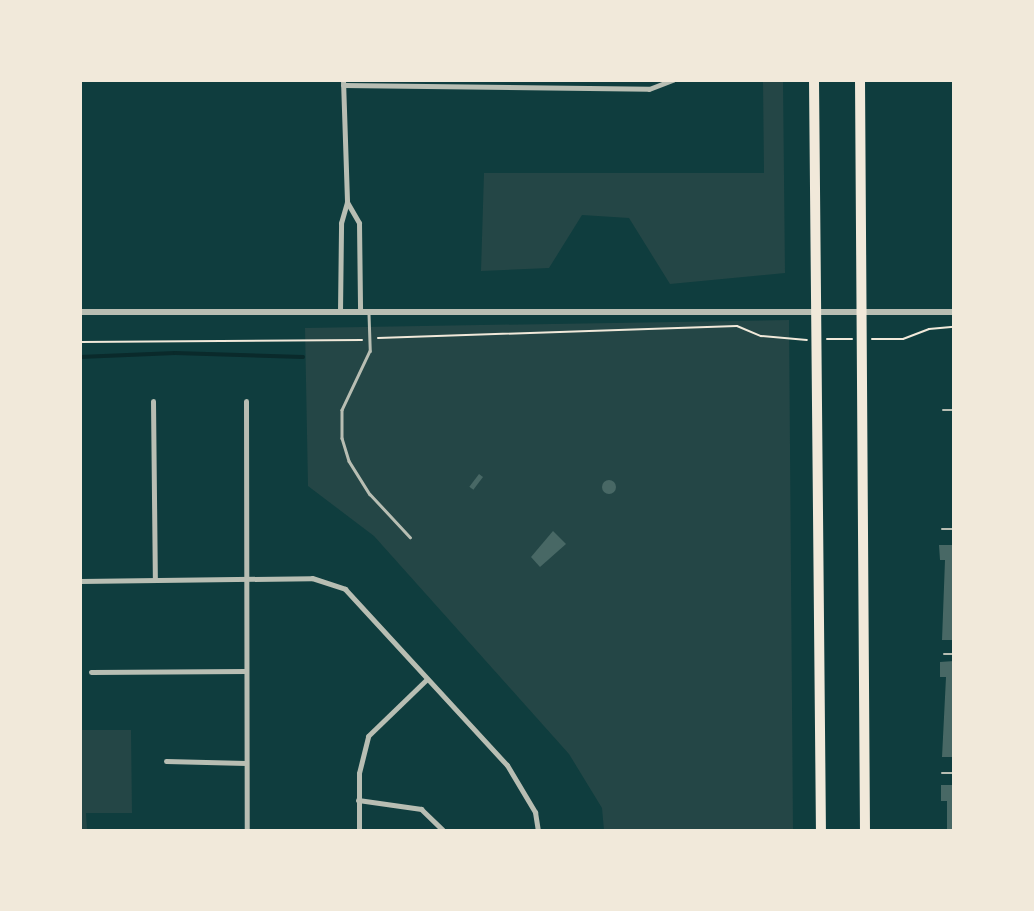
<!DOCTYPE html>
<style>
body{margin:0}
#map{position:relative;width:1034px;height:911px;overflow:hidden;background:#0f3d3e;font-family:"Fira Sans Condensed",sans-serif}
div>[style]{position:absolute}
.green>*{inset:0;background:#244646}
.stream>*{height:3.5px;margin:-1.75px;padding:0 1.75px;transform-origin:1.75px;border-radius:1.75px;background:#0a2a2b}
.building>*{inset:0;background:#486865;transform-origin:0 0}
.round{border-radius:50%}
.path>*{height:2px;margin:-1px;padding:0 1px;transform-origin:1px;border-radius:1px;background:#f1e9da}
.service>*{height:2.5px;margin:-1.25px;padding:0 1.25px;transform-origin:1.25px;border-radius:1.25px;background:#b8beb3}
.minor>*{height:5px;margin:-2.5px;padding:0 2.5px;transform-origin:2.5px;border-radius:2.5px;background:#b8beb3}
.tertiary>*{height:6px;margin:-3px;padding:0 3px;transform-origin:3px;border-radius:3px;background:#b8beb3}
.motorway>*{height:10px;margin:-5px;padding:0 5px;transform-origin:5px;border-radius:5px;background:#f1e9da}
span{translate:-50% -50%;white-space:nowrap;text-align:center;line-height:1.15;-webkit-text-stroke:5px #f1e9da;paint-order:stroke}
.frame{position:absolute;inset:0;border:82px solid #f1e9da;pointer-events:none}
</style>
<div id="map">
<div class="green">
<i style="clip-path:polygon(763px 81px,783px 81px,785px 273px,670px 284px,629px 218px,582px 215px,549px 268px,481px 271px,484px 173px,764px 173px)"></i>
<i style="clip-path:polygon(789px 320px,793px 830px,604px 830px,602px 808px,569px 754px,374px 536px,308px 486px,305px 328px)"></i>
<i style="clip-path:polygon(81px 730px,131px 730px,132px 813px,86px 813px,87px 830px,81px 830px)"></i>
</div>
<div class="stream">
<i style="left:80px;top:357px;width:95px;rotate:-2.4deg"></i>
<i style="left:175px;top:353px;width:128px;rotate:1.8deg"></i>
</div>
<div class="building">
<i style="left:479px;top:474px;width:5px;height:16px;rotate:37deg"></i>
<i class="round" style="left:602px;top:480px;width:14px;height:14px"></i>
<i style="clip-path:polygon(553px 531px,566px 544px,540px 567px,531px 557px)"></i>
<i style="clip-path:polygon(939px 545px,954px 545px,954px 640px,942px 640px,945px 560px,940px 560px)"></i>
<i style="clip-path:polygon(954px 661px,954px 757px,942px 757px,946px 677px,940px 677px,940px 662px)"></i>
<i style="clip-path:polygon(941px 785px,954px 785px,954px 830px,947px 830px,947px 801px,941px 801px)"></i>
</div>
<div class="path">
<i style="left:378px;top:338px;width:359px;rotate:-1.9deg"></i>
<i style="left:737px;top:326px;width:26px;rotate:23deg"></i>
<i style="left:761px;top:336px;width:46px;rotate:5deg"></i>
<i style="left:827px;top:339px;width:25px"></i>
<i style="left:872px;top:339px;width:31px"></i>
<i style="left:903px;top:339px;width:28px;rotate:-21deg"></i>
<i style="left:929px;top:329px;width:25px;rotate:-5deg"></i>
<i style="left:80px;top:342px;width:282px;rotate:-0.4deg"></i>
</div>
<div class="service">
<i style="left:369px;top:314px;width:37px;rotate:88deg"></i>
<i style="left:370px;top:351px;width:65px;rotate:115.4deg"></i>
<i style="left:342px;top:410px;width:28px;rotate:90deg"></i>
<i style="left:342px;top:438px;width:24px;rotate:73deg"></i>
<i style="left:349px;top:461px;width:39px;rotate:58deg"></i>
<i style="left:370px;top:494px;width:59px;rotate:47.1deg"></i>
<i style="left:943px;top:410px;width:11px"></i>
<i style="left:942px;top:529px;width:12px"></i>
<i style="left:944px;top:654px;width:10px"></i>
<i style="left:942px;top:773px;width:12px"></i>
</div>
<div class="minor">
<i style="left:343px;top:80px;width:122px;rotate:88.1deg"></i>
<i style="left:343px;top:85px;width:306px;rotate:0.7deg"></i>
<i style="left:649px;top:89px;width:25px;rotate:-21deg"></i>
<i style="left:340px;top:311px;width:88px;rotate:-89.3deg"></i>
<i style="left:341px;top:223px;width:22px;rotate:-74deg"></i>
<i style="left:347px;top:202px;width:24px;rotate:60deg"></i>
<i style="left:359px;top:223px;width:88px;rotate:89.3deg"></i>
<i style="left:153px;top:401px;width:178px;rotate:89.4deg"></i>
<i style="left:246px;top:401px;width:429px;rotate:89.9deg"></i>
<i style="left:80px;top:581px;width:232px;rotate:-0.7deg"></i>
<i style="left:312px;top:578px;width:35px;rotate:18deg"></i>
<i style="left:345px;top:589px;width:239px;rotate:47.4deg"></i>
<i style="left:507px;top:765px;width:55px;rotate:59.2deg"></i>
<i style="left:535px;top:812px;width:18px;rotate:81deg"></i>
<i style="left:91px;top:672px;width:155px;rotate:-0.4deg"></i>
<i style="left:166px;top:761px;width:80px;rotate:1.4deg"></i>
<i style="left:358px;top:800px;width:64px;rotate:8.1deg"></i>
<i style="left:421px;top:809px;width:30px;rotate:44deg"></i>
<i style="left:359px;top:830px;width:57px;rotate:-90deg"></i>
<i style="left:359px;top:773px;width:38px;rotate:-76deg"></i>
<i style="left:368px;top:736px;width:82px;rotate:-44deg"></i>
</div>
<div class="tertiary">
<i style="left:80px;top:312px;width:874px"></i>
</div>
<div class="motorway">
<i style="left:814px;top:80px;width:750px;rotate:89.47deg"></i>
<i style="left:860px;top:80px;width:750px;rotate:89.62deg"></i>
</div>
<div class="frame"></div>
</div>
